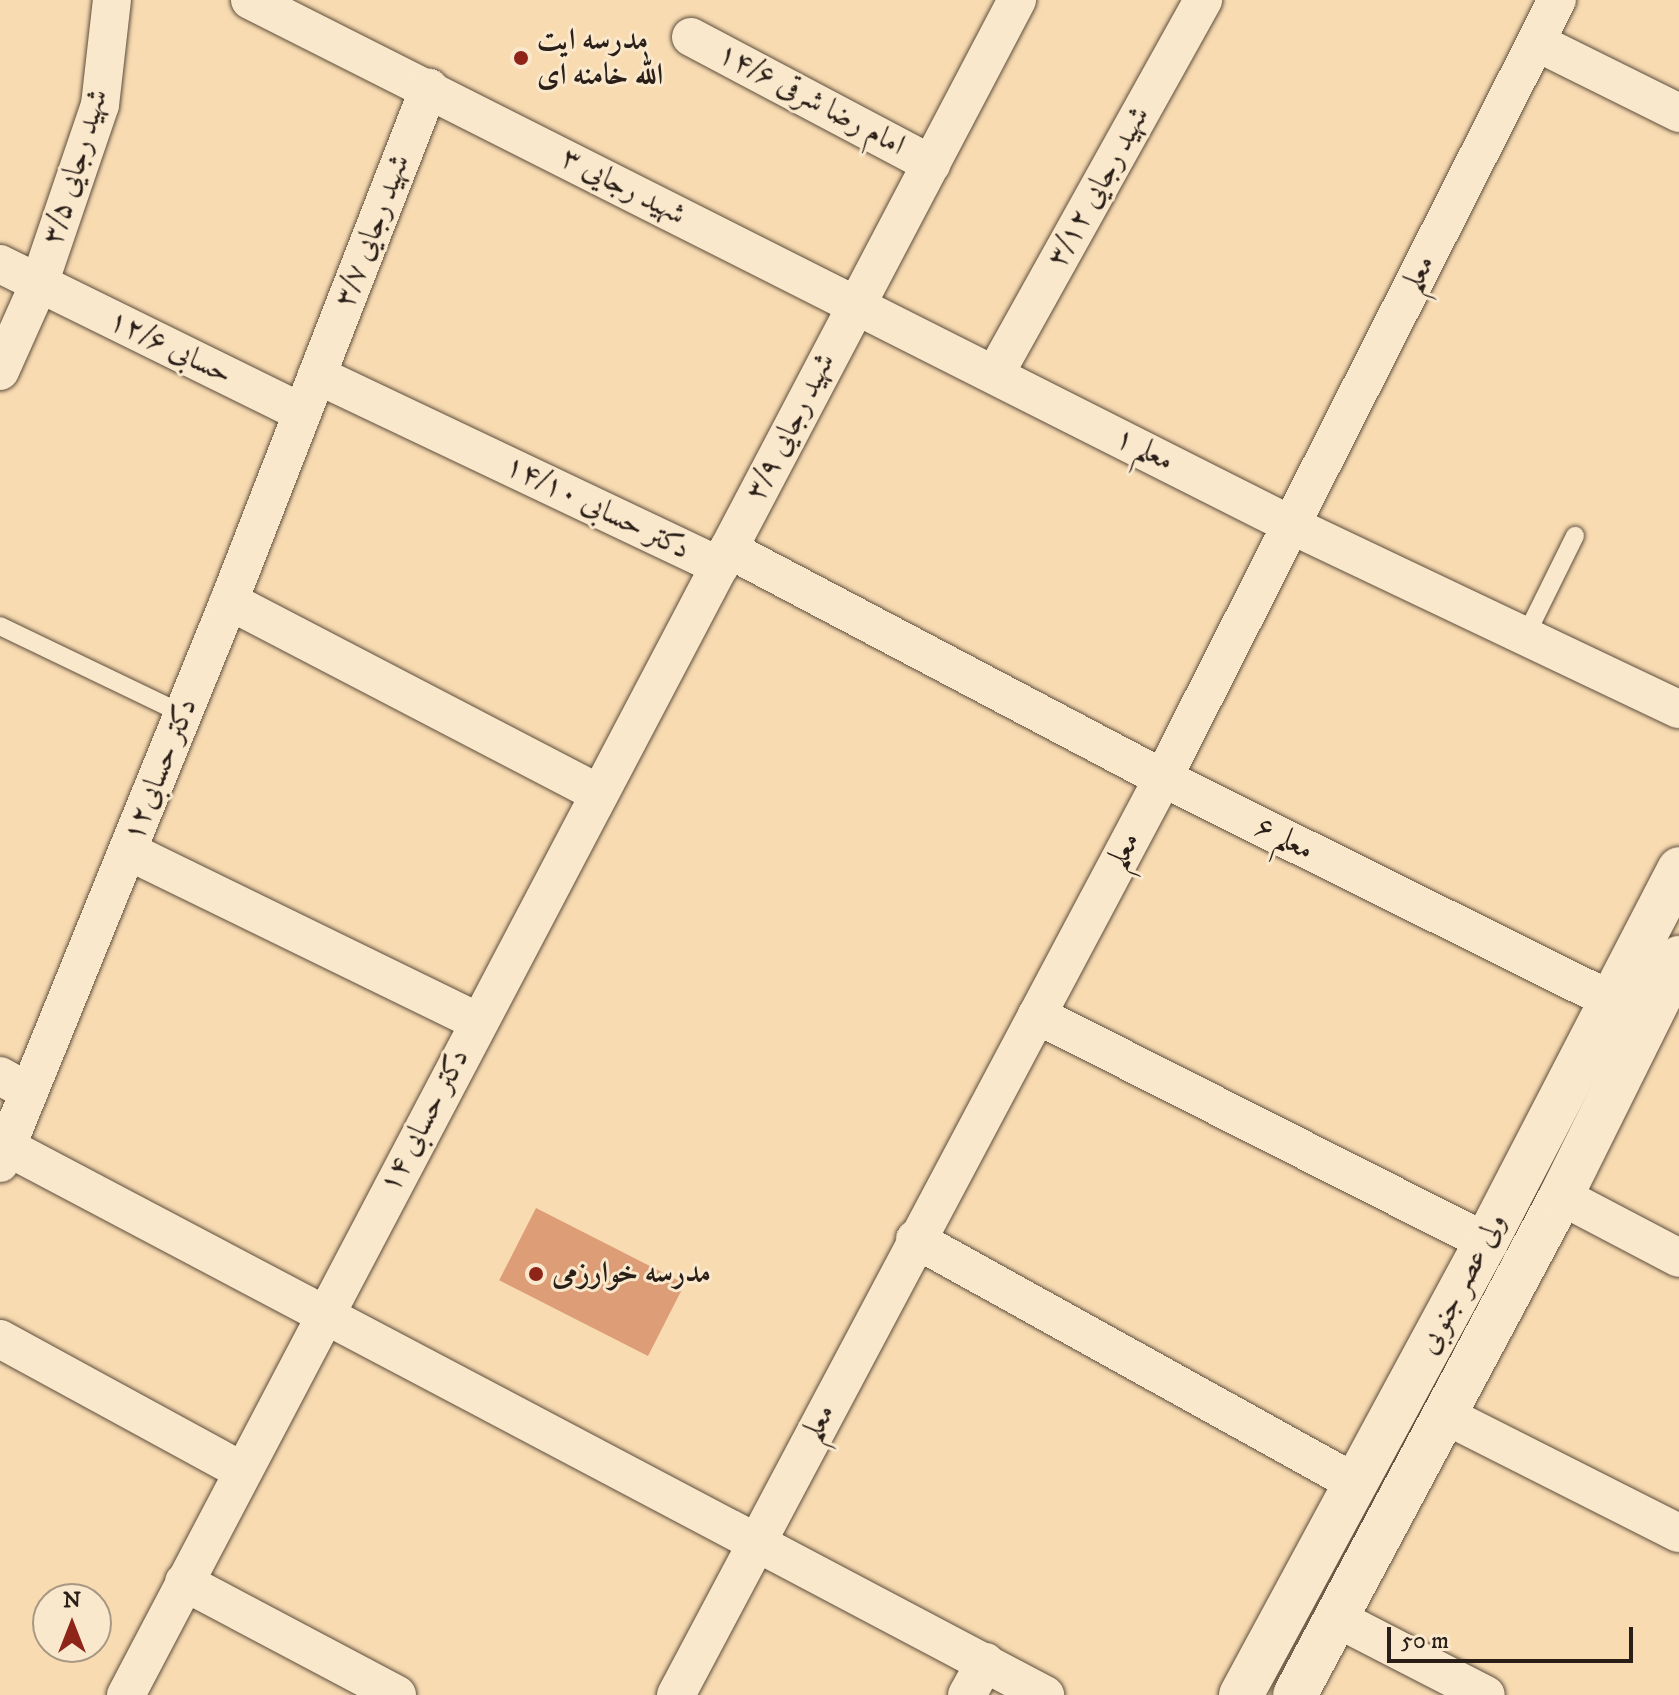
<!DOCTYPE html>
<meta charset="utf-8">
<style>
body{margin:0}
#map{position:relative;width:1679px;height:1695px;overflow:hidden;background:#f8dbb1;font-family:"IM FELL DW Pica",Amiri,serif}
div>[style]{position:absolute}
.building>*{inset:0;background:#dc9d77;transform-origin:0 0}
.roads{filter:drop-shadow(0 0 2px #5e4e3e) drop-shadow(0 0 2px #5e4e3e)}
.service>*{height:18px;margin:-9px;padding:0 9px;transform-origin:9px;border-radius:9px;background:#fae8cc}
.minor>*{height:38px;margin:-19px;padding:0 19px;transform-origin:19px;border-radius:19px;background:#fae8cc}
.tertiary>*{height:44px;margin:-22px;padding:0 22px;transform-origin:22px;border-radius:22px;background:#fae8cc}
.dots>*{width:22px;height:22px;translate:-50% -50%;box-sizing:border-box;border:4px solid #fae8cc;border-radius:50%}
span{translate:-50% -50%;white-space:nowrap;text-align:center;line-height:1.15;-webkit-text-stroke:6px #fae8cc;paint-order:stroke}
.poi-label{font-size:30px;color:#2a1f18;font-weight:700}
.left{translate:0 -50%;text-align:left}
.street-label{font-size:30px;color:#2a1f18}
.north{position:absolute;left:32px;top:1583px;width:80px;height:80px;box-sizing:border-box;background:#fae8cc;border:2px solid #a79884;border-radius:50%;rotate:0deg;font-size:22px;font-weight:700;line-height:32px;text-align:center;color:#2a1f18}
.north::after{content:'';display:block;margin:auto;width:28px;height:36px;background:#8f2418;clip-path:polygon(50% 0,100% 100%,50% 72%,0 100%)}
.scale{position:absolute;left:1387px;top:1627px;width:246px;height:36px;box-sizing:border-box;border:4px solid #2a1f18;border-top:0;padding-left:10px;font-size:24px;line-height:28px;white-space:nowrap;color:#2a1f18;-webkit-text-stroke:6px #fae8cc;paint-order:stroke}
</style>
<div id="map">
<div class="building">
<i style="left:536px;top:1208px;width:167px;height:81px;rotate:27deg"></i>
</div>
<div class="roads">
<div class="service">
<i style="left:0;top:626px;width:203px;rotate:25.7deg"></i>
<i style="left:1525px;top:637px;width:113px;rotate:-63.7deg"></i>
</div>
<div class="minor">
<i style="left:250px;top:0;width:1168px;rotate:26.76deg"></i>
<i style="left:1293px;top:526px;width:427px;rotate:25.4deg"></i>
<i style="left:691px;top:37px;width:272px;rotate:27.9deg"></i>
<i style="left:1536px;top:42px;width:160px;rotate:26.4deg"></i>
<i style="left:0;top:264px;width:335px;rotate:26.2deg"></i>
<i style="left:0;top:371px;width:95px;rotate:-65.9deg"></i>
<i style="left:39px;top:284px;width:189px;rotate:-71.2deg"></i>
<i style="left:100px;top:105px;width:106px;rotate:-83.5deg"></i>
<i style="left:995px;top:374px;width:428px;rotate:-60.9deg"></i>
<i style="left:317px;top:375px;width:446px;rotate:25.4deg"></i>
<i style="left:728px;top:549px;width:492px;rotate:27.8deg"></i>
<i style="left:1163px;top:778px;width:499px;rotate:26.4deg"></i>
<i style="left:229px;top:601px;width:416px;rotate:27.5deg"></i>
<i style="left:128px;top:851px;width:390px;rotate:26deg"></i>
<i style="left:1037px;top:1015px;width:503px;rotate:26.82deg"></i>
<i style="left:0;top:1076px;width:33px;rotate:29deg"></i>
<i style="left:7px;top:1147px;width:1174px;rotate:27.83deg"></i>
<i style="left:0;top:1163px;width:607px;rotate:-67.83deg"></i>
<i style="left:229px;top:601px;width:551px;rotate:-68.7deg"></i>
<i style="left:1561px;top:1196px;width:133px;rotate:27.7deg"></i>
<i style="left:915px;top:1239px;width:505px;rotate:29deg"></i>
<i style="left:0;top:1339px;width:276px;rotate:28.6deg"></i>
<i style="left:1445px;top:1415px;width:262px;rotate:26.8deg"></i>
<i style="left:184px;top:1582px;width:241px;rotate:27.9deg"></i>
<i style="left:1338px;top:1619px;width:166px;rotate:27.2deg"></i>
<i style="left:126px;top:1695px;width:1915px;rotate:-62.27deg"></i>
<i style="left:676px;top:1695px;width:1038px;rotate:-62.03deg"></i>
<i style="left:1163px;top:778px;width:872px;rotate:-63.14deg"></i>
<i style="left:967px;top:1695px;width:38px;rotate:-61deg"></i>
</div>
<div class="tertiary">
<i style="left:1241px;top:1695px;width:515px;rotate:-61.59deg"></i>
<i style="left:1486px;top:1242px;width:420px;rotate:-62.6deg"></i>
<i style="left:1295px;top:1695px;width:565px;rotate:-61.94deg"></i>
<i style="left:1561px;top:1196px;width:266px;rotate:-63.6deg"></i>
</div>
</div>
<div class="dots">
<i style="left:521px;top:58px;background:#8f2418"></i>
<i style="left:536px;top:1274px;background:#8f2418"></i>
</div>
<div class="poi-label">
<span class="left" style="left:537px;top:58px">مدرسه ایت<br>الله خامنه ای</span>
<span class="left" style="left:552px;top:1274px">مدرسه خوارزمی</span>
</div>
<div class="street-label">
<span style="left:811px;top:100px;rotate:28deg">امام رضا شرقی ۱۴/۶</span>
<span style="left:76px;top:167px;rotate:-73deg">شهید رجایی ۳/۵</span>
<span style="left:623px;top:187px;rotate:27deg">شهید رجایی ۳</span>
<span style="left:1099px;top:187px;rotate:-61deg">شهید رجایی ۳/۱۲</span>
<span style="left:373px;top:231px;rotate:-69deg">شهید رجایی ۳/۷</span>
<span style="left:1419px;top:274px;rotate:-63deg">معلم</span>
<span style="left:170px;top:348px;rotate:26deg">حسابی ۱۲/۶</span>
<span style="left:791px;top:427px;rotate:-63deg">شهید رجایی ۳/۹</span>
<span style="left:1144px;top:450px;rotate:27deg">معلم ۱</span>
<span style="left:597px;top:508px;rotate:26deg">دکتر حسابی ۱۴/۱۰</span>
<span style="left:161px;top:770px;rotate:-68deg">دکتر حسابی۱۲</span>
<span style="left:1284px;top:839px;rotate:27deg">معلم ۶</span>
<span style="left:1124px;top:851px;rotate:-62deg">معلم</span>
<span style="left:425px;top:1121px;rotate:-62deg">دکتر حسابی ۱۴</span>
<span style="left:1463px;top:1284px;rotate:-62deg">ولی عصر جنوبی</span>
<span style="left:819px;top:1423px;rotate:-62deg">معلم</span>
</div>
<div class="north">N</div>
<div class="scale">50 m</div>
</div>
